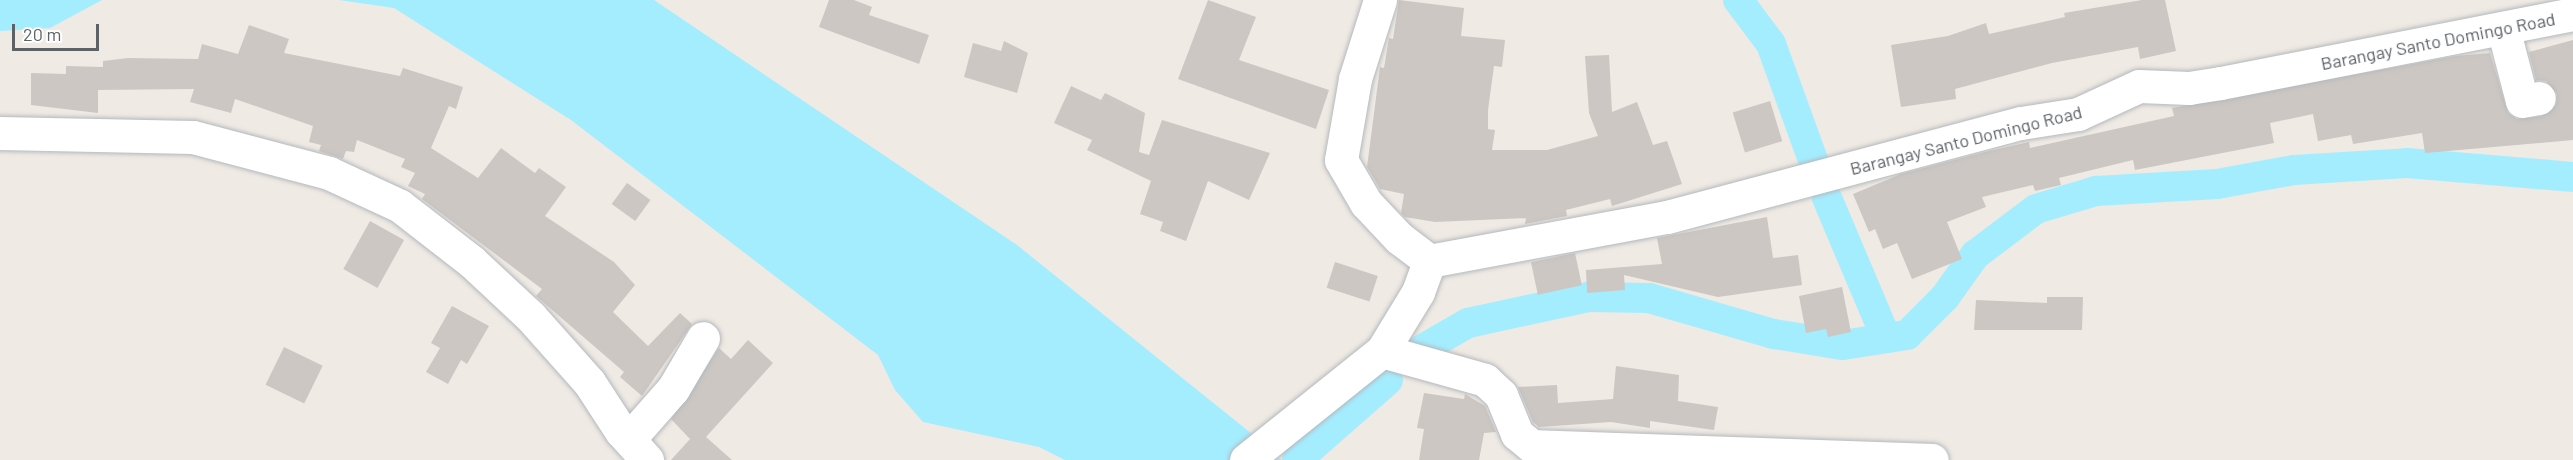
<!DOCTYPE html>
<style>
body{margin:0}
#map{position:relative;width:2573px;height:460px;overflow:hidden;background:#efeae4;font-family:Barlow,sans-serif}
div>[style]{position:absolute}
.water>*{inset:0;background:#a4edff}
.canal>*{height:30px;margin:-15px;padding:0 15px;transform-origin:15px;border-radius:15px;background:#a4edff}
.building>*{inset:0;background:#ccc7c3;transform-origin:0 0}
.roads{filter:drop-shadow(0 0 2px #b4b9bc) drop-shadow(0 0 2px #b4b9bc)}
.minor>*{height:33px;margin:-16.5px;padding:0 16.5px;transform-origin:16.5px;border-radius:16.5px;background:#fff}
span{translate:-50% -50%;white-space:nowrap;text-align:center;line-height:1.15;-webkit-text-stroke:4.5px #fff;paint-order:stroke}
.street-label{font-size:18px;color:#5c6265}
.scale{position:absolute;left:12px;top:24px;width:87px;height:27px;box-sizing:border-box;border:3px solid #5c6265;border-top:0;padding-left:8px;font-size:18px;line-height:21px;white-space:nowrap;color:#5c6265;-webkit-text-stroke:4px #fff;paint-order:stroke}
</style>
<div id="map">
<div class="water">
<i style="clip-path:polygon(0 0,102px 0,50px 28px,0 31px)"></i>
<i style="clip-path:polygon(339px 0,654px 0,1017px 245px,1252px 434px,1269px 455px,1283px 460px,1065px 460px,1039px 447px,923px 422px,895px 390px,878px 355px,571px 120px,394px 8px)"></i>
</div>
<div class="canal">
<i style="left:1738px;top:0;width:55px;rotate:53.1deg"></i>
<i style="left:1771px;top:44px;width:135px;rotate:70.1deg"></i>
<i style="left:1827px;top:198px;width:152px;rotate:67.1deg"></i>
<i style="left:1421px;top:350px;width:54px;rotate:-29.9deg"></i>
<i style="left:1468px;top:323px;width:123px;rotate:-12.2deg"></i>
<i style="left:1588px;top:297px;width:61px;rotate:0.9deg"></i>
<i style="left:1649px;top:298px;width:130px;rotate:16.1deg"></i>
<i style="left:1774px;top:334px;width:70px;rotate:9.1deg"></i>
<i style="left:1843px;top:345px;width:65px;rotate:-8.9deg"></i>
<i style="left:1907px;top:335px;width:54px;rotate:-45deg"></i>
<i style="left:1945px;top:297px;width:52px;rotate:-54.5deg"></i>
<i style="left:1975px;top:255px;width:76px;rotate:-37deg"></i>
<i style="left:2036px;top:209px;width:63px;rotate:-16.7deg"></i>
<i style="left:2096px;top:191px;width:121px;rotate:-3.3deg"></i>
<i style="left:2217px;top:184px;width:78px;rotate:-10.3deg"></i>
<i style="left:2294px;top:170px;width:113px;rotate:-3.5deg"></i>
<i style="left:2407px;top:163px;width:167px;rotate:4.8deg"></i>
<i style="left:1297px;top:460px;width:121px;rotate:-41.3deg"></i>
</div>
<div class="building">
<i style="clip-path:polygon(829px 0,854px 0,872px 7px,869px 15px,929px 35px,919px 64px,819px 27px)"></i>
<i style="clip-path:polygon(1208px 0,1256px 17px,1239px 60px,1329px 90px,1316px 129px,1178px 79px)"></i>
<i style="clip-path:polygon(1399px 0,1464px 8px,1461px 36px,1505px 40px,1502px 67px,1494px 66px,1488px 110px,1488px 129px,1495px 130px,1492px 150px,1547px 150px,1598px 136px,1589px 113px,1585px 56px,1609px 55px,1612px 112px,1637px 102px,1653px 145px,1667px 141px,1682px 184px,1612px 206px,1610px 199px,1566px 210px,1567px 216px,1525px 224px,1526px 218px,1435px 222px,1405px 217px,1401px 213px,1404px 194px,1380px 189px,1367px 167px,1380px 67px,1384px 68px,1389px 38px,1393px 39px)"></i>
<i style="clip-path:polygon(2142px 0,2165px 0,2176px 51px,2140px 59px,2138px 47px,2052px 63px,1955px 89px,1956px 99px,1901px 107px,1891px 45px,1948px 36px,1986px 23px,1989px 34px,2065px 17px,2064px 13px)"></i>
<i style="clip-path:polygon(249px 25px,289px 39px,284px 53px,400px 76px,403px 68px,463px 87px,456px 109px,449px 106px,431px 148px,478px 178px,501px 148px,535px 173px,539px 168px,566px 187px,545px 216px,614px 262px,635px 285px,613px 312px,648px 346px,680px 313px,692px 324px,642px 396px,620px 377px,624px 372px,536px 296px,542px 289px,422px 199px,425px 194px,408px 186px,415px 173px,401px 167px,405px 159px,357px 140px,354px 152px,346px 151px,343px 159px,319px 151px,321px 145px,309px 142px,313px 126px,235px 99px,231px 113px,190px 102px,194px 89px,98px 90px,98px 113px,31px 105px,31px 73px,66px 74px,66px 66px,103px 67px,103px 61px,128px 58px,198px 59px,202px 44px,238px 54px)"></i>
<i style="clip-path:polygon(2573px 40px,2573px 140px,2425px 153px,2422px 133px,2353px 144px,2351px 135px,2318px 141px,2313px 114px,2270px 123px,2274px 143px,2135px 170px,2133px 160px,2059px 178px,2061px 185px,2035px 191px,2033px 185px,1982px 197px,1986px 207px,1947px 222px,1962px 259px,1912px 279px,1897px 243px,1883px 249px,1875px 229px,1869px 232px,1853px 194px,1901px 174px,1985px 152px,2029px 142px,2030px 148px,2174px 116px,2172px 108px,2456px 56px,2490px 53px,2508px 113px,2517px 119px,2542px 116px,2556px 105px,2557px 94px,2546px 81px,2536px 80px,2529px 52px)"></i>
<i style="clip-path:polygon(1004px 41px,1028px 53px,1017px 93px,964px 77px,973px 43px,1001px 51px)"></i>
<i style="clip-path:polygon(1071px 86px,1101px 100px,1105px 93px,1145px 113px,1139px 152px,1149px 155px,1162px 120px,1270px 153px,1249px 200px,1208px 181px,1186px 241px,1160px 231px,1163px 222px,1140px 214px,1151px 181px,1087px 150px,1092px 140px,1054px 123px)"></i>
<i style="left:1770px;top:101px;width:42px;height:39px;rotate:73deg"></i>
<i style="left:627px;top:183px;width:29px;height:26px;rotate:36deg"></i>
<i style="clip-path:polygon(1767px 217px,1773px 258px,1798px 255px,1802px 285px,1718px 297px,1624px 275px,1625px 290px,1587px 293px,1586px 270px,1662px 264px,1657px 238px)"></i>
<i style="left:370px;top:221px;width:39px;height:55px;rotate:29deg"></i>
<i style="left:1575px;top:253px;width:33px;height:45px;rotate:78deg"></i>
<i style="left:1335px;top:262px;width:45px;height:27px;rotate:18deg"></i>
<i style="clip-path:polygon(1842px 287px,1851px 332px,1828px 337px,1826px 329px,1806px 333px,1799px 296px)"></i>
<i style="clip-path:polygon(2047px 297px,2083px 297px,2082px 330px,1974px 330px,1976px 300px,2047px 303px)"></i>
<i style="clip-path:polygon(452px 306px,489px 326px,467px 364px,461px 360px,448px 384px,426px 372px,440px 348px,431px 343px)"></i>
<i style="clip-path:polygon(748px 340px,773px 363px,706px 437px,732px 460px,671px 460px,690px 439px,671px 419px,719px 348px,731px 359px)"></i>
<i style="left:284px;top:347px;width:43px;height:42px;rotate:26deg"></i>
<i style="clip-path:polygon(1616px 366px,1679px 375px,1678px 401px,1718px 407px,1714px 430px,1650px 421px,1650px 428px,1611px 422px,1539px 427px,1533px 422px,1518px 387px,1557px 385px,1558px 403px,1613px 399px)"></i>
<i style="clip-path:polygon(1424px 393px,1464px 399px,1465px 394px,1485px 406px,1496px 432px,1484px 433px,1479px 460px,1419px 460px,1424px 429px,1417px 428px)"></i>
</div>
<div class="roads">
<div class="minor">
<i style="left:1380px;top:0;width:83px;rotate:107.6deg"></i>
<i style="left:1355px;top:79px;width:82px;rotate:99.8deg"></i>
<i style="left:1341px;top:160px;width:50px;rotate:59.8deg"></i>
<i style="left:1366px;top:203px;width:48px;rotate:46.7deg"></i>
<i style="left:1399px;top:238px;width:38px;rotate:37deg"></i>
<i style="left:2503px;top:28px;width:75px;rotate:75.4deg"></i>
<i style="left:2522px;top:101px;width:17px;rotate:-10deg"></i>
<i style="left:0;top:133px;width:193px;rotate:1.2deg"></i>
<i style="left:193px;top:137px;width:141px;rotate:14.8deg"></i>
<i style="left:329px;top:173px;width:78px;rotate:24.9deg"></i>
<i style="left:400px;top:206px;width:90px;rotate:37.8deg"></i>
<i style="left:471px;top:261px;width:82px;rotate:43deg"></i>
<i style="left:531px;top:317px;width:87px;rotate:48.3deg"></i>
<i style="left:589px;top:382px;width:59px;rotate:56.9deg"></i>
<i style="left:621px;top:431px;width:39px;rotate:48deg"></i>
<i style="left:1429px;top:261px;width:242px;rotate:-10.5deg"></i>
<i style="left:1667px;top:217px;width:366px;rotate:-14.9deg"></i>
<i style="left:2021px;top:123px;width:58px;rotate:-9deg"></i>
<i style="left:2078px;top:114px;width:67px;rotate:-24.7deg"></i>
<i style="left:2139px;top:86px;width:50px;rotate:2.3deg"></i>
<i style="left:2189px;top:88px;width:32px;rotate:-9deg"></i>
<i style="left:2221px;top:83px;width:359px;rotate:-11.1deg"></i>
<i style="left:1382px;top:351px;width:107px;rotate:15.7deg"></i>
<i style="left:1485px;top:380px;width:22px;rotate:43deg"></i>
<i style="left:1501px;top:395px;width:42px;rotate:67.7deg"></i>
<i style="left:1517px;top:434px;width:19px;rotate:39deg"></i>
<i style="left:1532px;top:446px;width:400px;rotate:2deg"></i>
<i style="left:629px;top:439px;width:67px;rotate:-48.7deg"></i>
<i style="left:673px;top:389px;width:59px;rotate:-59.5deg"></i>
<i style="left:1246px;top:460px;width:174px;rotate:-38.7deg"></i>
<i style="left:1382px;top:351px;width:69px;rotate:-58.6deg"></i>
<i style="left:1418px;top:292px;width:33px;rotate:-70deg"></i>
</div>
</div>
<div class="street-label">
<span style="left:2438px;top:41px;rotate:-11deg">Barangay Santo Domingo Road</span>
<span style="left:1966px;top:140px;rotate:-14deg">Barangay Santo Domingo Road</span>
</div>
<div class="scale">20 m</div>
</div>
